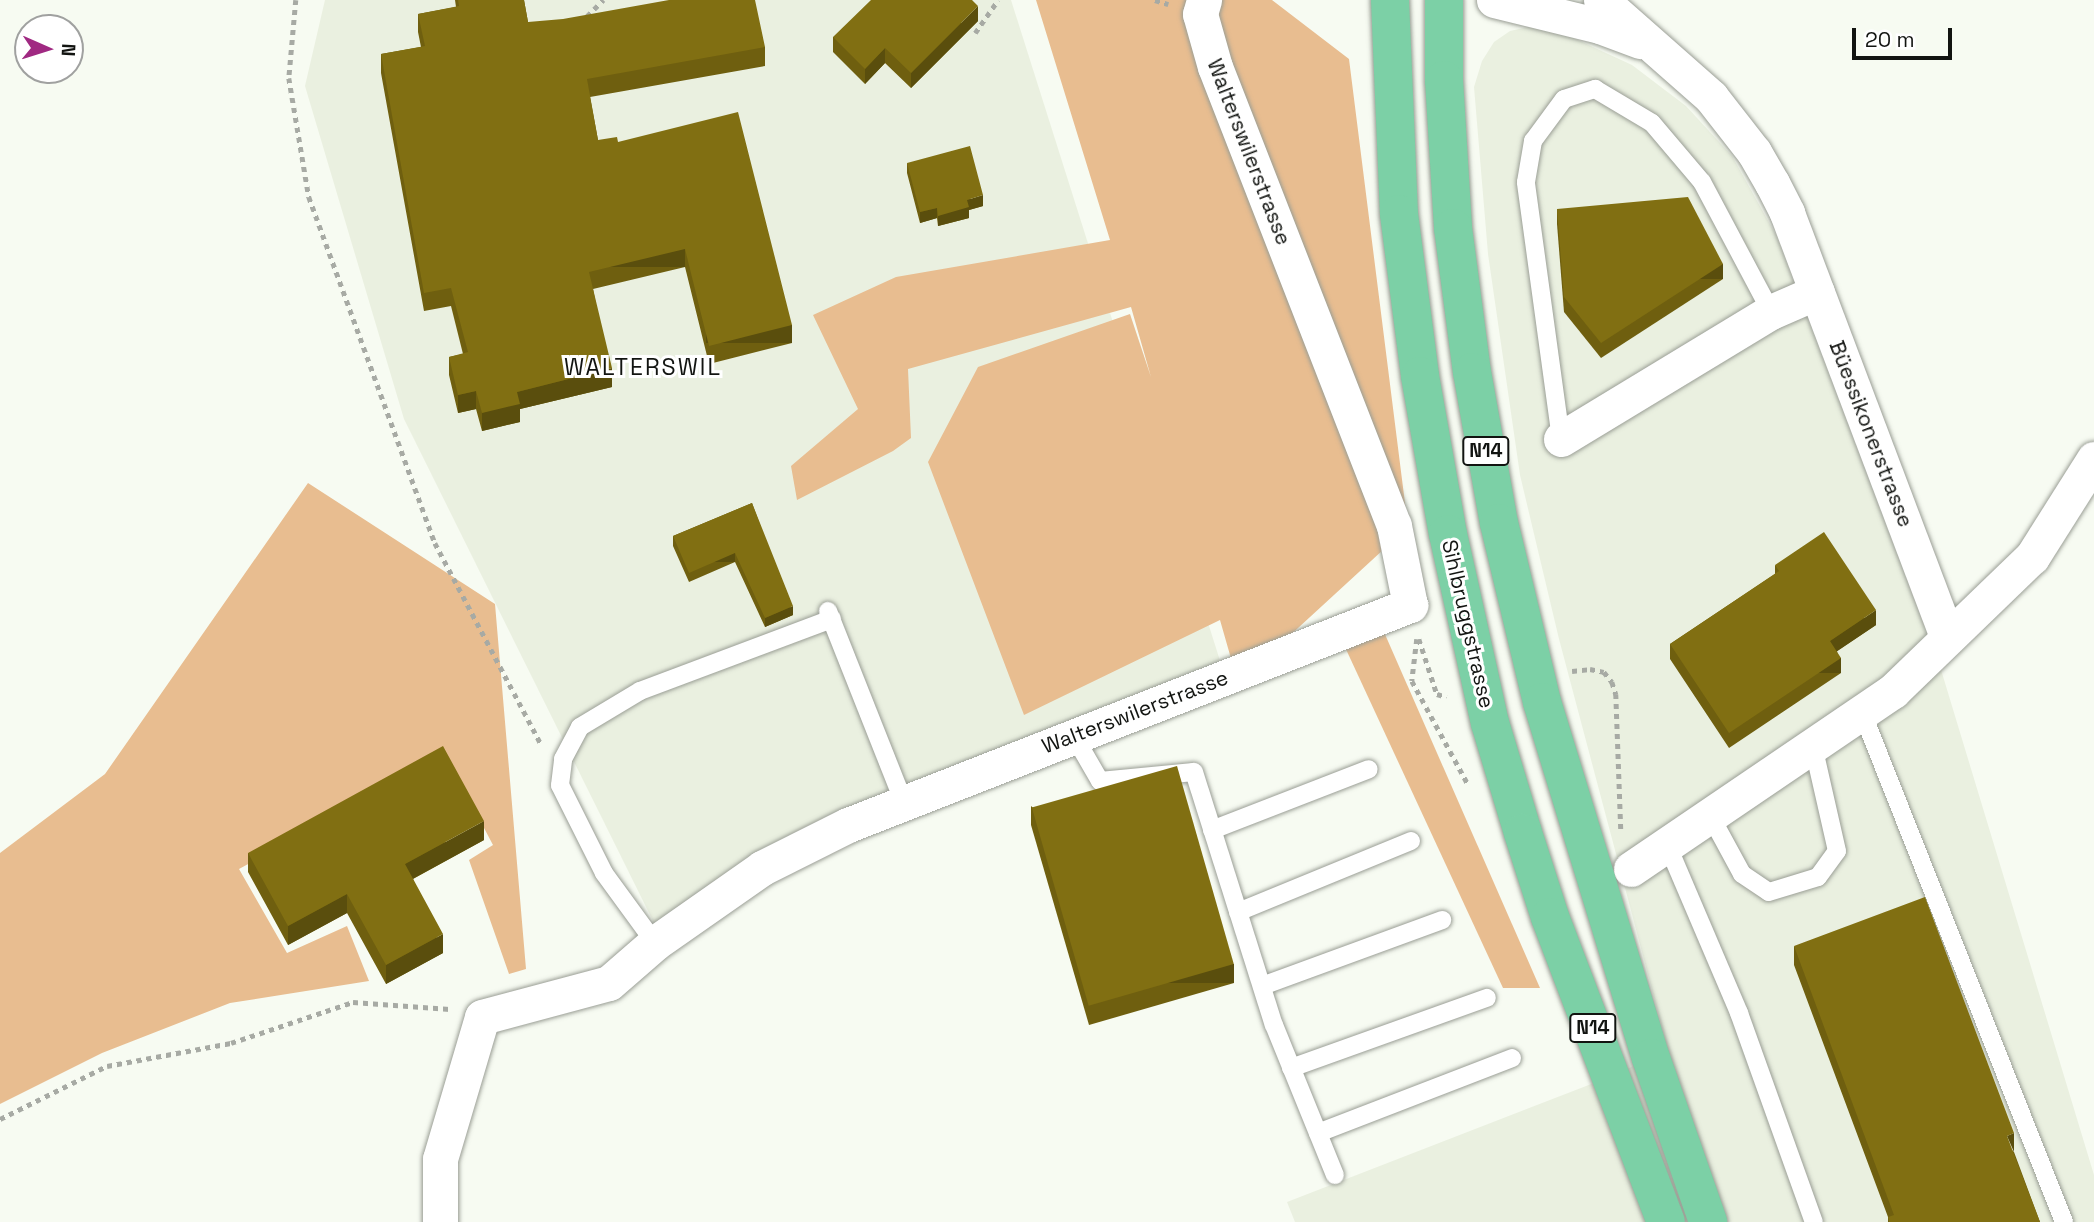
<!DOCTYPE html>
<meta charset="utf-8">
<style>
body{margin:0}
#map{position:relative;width:2094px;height:1222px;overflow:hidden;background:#f7fbf2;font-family:"Space Grotesk",sans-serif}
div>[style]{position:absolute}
.built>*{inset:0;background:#eaf0e0}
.green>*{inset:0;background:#e8bd90}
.path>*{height:4.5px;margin-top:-2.25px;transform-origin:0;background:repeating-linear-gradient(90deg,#a7aaa4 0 5px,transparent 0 10px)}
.roads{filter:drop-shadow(0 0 2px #9a9e95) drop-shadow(0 0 2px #9a9e95)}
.lane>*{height:18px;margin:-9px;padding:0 9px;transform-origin:9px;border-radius:9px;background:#fff}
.street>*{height:35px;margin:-17.5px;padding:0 17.5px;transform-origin:17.5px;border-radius:17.5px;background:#fff}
.primary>*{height:38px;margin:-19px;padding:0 19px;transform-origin:19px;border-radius:19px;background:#7cd0a6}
.wall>*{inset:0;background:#6f5f0f}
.shaded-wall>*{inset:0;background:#5a4e0d;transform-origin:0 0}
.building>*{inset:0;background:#816f12;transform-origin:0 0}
span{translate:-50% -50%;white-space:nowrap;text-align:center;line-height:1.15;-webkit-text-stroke:6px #fff;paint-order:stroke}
.shield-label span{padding:2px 5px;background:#fff;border:2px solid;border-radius:5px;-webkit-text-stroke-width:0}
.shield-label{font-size:19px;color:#121411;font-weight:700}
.street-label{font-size:21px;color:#121411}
.neighbourhood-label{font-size:23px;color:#121411;letter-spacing:2px}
.north{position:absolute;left:14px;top:14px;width:70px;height:70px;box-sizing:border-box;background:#fff;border:2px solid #a0a1a0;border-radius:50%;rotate:93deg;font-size:19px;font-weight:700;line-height:28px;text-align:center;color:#121411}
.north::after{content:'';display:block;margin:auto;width:24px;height:32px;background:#a02982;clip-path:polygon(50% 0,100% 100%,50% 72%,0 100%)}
.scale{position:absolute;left:1852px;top:28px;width:100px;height:32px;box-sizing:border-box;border:4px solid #121411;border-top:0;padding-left:9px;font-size:21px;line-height:24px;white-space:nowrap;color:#121411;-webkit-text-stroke:5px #fff;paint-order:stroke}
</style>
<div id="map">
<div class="built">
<i style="clip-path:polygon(325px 0,1011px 0,1222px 667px,657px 929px,404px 419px,305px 86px)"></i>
<i style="clip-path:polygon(1533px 26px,1567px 35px,1632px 65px,1686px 106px,1732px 156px,1776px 235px,1942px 673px,2094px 1175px,2094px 1222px,1295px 1222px,1287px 1202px,1612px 1076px,1668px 1050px,1559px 639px,1520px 475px,1488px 254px,1474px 87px,1482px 61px,1494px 42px,1510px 31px)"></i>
</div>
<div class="green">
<i style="clip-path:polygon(1036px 0,1272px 0,1349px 59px,1408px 527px,1238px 683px,1220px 620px,1024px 715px,928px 462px,978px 367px,1130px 314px,1151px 377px,1131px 307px,908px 369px,911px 438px,893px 451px,797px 500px,791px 466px,858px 409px,813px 315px,896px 277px,1110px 240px)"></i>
<i style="clip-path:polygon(308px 483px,495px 604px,526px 969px,509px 974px,469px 860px,493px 845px,446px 756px,239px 869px,287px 953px,347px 926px,369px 981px,230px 1003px,102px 1053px,0 1104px,0 853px,105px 774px)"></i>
<i style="clip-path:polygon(1384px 632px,1540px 988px,1503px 988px,1344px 645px)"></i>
</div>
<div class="path">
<i style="left:296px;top:0;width:78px;rotate:95.1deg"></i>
<i style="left:289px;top:78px;width:121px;rotate:80.5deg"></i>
<i style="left:309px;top:197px;width:368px;rotate:70deg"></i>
<i style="left:435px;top:543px;width:229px;rotate:62.2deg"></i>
<i style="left:1155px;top:0;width:14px;rotate:17deg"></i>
<i style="left:587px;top:16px;width:23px;rotate:-45deg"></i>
<i style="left:975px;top:33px;width:40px;rotate:-55.1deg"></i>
<i style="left:1417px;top:639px;width:42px;rotate:96.8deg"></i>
<i style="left:1412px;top:681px;width:117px;rotate:61.5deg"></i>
<i style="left:1419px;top:639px;width:58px;rotate:71.9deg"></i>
<i style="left:1437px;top:694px;width:10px;rotate:17deg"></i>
<i style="left:1572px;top:671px;width:18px;rotate:-6deg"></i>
<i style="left:1590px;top:669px;width:14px;rotate:12deg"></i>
<i style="left:1604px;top:672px;width:13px;rotate:51deg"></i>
<i style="left:1612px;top:682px;width:13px;rotate:72deg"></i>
<i style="left:1616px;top:694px;width:137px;rotate:87.9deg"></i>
<i style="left:0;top:1119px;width:119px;rotate:-26.4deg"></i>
<i style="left:107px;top:1066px;width:126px;rotate:-10.5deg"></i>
<i style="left:231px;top:1043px;width:129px;rotate:-18.6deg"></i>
<i style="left:353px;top:1002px;width:97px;rotate:4.1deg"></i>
</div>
<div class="roads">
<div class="lane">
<i style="left:1561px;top:439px;width:259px;rotate:-97.8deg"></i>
<i style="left:1526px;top:182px;width:42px;rotate:-80.3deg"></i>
<i style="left:1533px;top:141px;width:52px;rotate:-53.6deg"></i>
<i style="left:1564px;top:99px;width:33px;rotate:-18deg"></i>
<i style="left:1595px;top:89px;width:66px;rotate:30.8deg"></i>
<i style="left:1652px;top:123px;width:77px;rotate:49.7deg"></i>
<i style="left:1702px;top:182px;width:147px;rotate:62deg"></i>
<i style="left:828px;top:611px;width:206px;rotate:68.4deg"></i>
<i style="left:1862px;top:712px;width:549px;rotate:68.39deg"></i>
<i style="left:1074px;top:736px;width:52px;rotate:60deg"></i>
<i style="left:1100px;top:781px;width:94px;rotate:-5.5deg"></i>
<i style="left:1194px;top:772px;width:265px;rotate:72.5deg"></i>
<i style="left:1274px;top:1025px;width:162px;rotate:67.9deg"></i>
<i style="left:1710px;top:815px;width:67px;rotate:61.5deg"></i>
<i style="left:1742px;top:874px;width:32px;rotate:34deg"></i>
<i style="left:1769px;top:892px;width:51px;rotate:-17deg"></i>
<i style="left:1818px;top:877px;width:32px;rotate:-54deg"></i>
<i style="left:1837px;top:851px;width:109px;rotate:-102.8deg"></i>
<i style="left:1212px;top:830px;width:168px;rotate:-21.2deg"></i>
<i style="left:1667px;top:844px;width:184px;rotate:66.9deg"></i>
<i style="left:1739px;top:1013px;width:222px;rotate:70.3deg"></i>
<i style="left:1238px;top:912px;width:187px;rotate:-22.3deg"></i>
<i style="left:655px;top:943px;width:87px;rotate:-126.1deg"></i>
<i style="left:604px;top:873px;width:98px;rotate:-116.6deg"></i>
<i style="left:560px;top:785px;width:26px;rotate:-83deg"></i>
<i style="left:563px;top:759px;width:36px;rotate:-62deg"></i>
<i style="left:580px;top:727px;width:70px;rotate:-31deg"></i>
<i style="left:640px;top:691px;width:205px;rotate:-20.6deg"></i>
<i style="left:1262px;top:986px;width:192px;rotate:-20.1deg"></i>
<i style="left:1291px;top:1068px;width:208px;rotate:-19.7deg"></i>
<i style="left:1318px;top:1133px;width:208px;rotate:-21.1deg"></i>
</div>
<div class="street">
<i style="left:1494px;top:0;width:109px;rotate:13.8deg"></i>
<i style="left:1600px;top:26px;width:43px;rotate:20.6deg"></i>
<i style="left:1601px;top:0;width:147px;rotate:41.4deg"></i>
<i style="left:1711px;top:97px;width:70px;rotate:52deg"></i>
<i style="left:1754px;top:152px;width:36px;rotate:60deg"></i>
<i style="left:1772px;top:183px;width:34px;rotate:63deg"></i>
<i style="left:1787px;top:213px;width:453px;rotate:69.3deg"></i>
<i style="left:1561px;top:439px;width:245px;rotate:-31.2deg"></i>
<i style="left:1771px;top:312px;width:50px;rotate:-23.5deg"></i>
<i style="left:1631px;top:869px;width:317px;rotate:-34.2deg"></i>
<i style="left:1893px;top:691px;width:193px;rotate:-44deg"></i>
<i style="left:2032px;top:557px;width:116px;rotate:-57.7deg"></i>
<i style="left:440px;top:1222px;width:63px;rotate:-90deg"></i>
<i style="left:440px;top:1159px;width:148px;rotate:-73.5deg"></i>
<i style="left:482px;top:1017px;width:131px;rotate:-15deg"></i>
<i style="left:609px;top:983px;width:61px;rotate:-41deg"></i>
<i style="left:655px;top:943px;width:131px;rotate:-35deg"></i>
<i style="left:762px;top:868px;width:96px;rotate:-26.6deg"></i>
<i style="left:848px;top:825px;width:604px;rotate:-21.38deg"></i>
<i style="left:1410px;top:605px;width:81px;rotate:-101.4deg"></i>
<i style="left:1394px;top:526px;width:493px;rotate:-111.3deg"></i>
<i style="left:1215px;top:67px;width:55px;rotate:-105.8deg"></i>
<i style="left:1200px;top:14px;width:15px;rotate:-74deg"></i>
</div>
<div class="primary">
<i style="left:1390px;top:0;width:214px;rotate:87.6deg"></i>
<i style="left:1399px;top:214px;width:163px;rotate:82.6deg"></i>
<i style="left:1420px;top:376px;width:160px;rotate:80deg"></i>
<i style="left:1448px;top:534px;width:194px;rotate:77.5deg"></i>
<i style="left:1490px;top:723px;width:115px;rotate:73.3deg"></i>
<i style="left:1523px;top:833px;width:88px;rotate:72.2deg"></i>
<i style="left:1550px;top:917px;width:326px;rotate:69.2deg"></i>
<i style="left:1444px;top:0;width:80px;rotate:90deg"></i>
<i style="left:1444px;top:80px;width:148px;rotate:86.5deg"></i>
<i style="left:1453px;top:228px;width:145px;rotate:82.5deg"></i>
<i style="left:1472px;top:372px;width:153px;rotate:79.9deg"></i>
<i style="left:1499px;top:523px;width:184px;rotate:76.5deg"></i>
<i style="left:1542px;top:702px;width:372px;rotate:73deg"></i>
<i style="left:1651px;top:1058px;width:174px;rotate:70.8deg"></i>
</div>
</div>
<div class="wall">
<i style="clip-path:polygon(455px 0,524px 0,528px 22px,765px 47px,765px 66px,590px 97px,598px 140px,618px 142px,792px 343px,709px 364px,685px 267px,593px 289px,612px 387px,520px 409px,520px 422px,482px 431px,476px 409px,458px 413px,449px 375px,449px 357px,463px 354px,451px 306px,424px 311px,381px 73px,381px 54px,421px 47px,418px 32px,418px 14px,456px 7px)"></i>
<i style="clip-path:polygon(978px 21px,911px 88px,885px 63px,865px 84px,833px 52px,833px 37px)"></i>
<i style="clip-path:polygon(907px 163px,983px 206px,969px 210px,969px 218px,938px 226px,937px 218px,920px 223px,907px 173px)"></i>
<i style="clip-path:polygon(1557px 209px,1723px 279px,1601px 358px,1564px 312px,1557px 224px)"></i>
<i style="clip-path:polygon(752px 503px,793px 615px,765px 627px,735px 562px,689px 582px,673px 546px,673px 536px)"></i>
<i style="clip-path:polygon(1775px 565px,1876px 625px,1837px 651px,1841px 673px,1729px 748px,1670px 659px,1670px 644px,1775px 574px)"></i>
<i style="clip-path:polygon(1031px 806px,1234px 983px,1089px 1025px,1031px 825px)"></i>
<i style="clip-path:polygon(484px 840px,413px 879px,443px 953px,386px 984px,347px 913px,288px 945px,248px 872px,248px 853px)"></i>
<i style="clip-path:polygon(1794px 946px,2014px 1152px,2040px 1222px,1888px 1222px,1888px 1217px,1794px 965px)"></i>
</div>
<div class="shaded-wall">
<i style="clip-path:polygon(978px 6px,978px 21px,911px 88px,911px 73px)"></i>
<i style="clip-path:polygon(885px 48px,885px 63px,865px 84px,865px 69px)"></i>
<i style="clip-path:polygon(983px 195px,983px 206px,969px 210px,969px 218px,938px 226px,938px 216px,967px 200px)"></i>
<i style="clip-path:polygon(937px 208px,937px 218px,920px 223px,920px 212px)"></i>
<i style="left:685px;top:249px;width:18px;height:99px;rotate:90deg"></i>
<i style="left:1723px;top:264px;width:15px;height:145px;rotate:90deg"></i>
<i style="left:792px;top:325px;width:18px;height:86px;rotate:90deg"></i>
<i style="clip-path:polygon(612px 368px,612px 387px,520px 409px,520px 422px,482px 431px,482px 413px,517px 392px)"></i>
<i style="clip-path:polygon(476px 391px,476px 409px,458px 413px,458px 395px)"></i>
<i style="left:735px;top:553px;width:9px;height:50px;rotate:90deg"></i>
<i style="clip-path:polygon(793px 606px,793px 615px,765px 627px,765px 618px)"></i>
<i style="clip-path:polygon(1876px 610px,1876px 625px,1830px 656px,1830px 641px)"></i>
<i style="left:1841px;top:658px;width:15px;height:135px;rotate:90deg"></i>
<i style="clip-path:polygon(484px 821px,484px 840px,405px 883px,405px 864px)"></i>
<i style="clip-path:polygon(347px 894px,347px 913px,288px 945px,288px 926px)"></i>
<i style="clip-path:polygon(443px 934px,443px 953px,386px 984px,386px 965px)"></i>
<i style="left:1234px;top:964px;width:19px;height:151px;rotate:90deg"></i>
<i style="clip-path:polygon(2014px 1133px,2014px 1152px,2007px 1136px)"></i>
</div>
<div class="building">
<i style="clip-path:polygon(458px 0,524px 0,528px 22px,563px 19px,669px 0,755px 0,765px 47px,587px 79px,598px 140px,617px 137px,618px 142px,738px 112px,792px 325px,709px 346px,685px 249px,589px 272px,612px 368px,517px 392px,520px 404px,482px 413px,476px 391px,458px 395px,449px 357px,468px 352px,451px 288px,424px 293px,381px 54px,425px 46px,418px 14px,459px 6px)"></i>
<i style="clip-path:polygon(871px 0,972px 0,978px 6px,911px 73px,885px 48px,865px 69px,833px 37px)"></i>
<i style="clip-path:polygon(970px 146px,983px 195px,967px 200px,969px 207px,938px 216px,937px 208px,920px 212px,907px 163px)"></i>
<i style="clip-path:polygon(1688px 197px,1723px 264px,1601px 343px,1564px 297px,1557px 209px)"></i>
<i style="clip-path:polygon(752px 503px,793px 606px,765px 618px,735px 553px,689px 573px,673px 536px)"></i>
<i style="clip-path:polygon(1824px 532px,1876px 610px,1830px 641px,1841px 658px,1729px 733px,1670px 644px,1779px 571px,1775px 565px)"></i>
<i style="clip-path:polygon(443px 746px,484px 821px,405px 864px,443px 934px,386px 965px,347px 894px,288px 926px,248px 853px)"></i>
<i style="left:1177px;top:766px;width:206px;height:151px;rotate:74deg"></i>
<i style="clip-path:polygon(1925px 897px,2014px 1133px,2007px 1136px,2040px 1222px,1889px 1222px,1888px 1217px,1894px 1215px,1794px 946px)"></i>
</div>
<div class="shield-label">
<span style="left:1486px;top:451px">N14</span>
<span style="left:1593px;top:1028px">N14</span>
</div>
<div class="street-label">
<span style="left:1249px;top:152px;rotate:69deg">Walterswilerstrasse</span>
<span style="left:1871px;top:434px;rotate:69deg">Büessikonerstrasse</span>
<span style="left:1468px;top:624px;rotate:77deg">Sihlbruggstrasse</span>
<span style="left:1135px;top:712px;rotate:-21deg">Walterswilerstrasse</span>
</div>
<div class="neighbourhood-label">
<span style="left:643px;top:367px">WALTERSWIL</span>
</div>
<div class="north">N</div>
<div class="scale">20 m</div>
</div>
